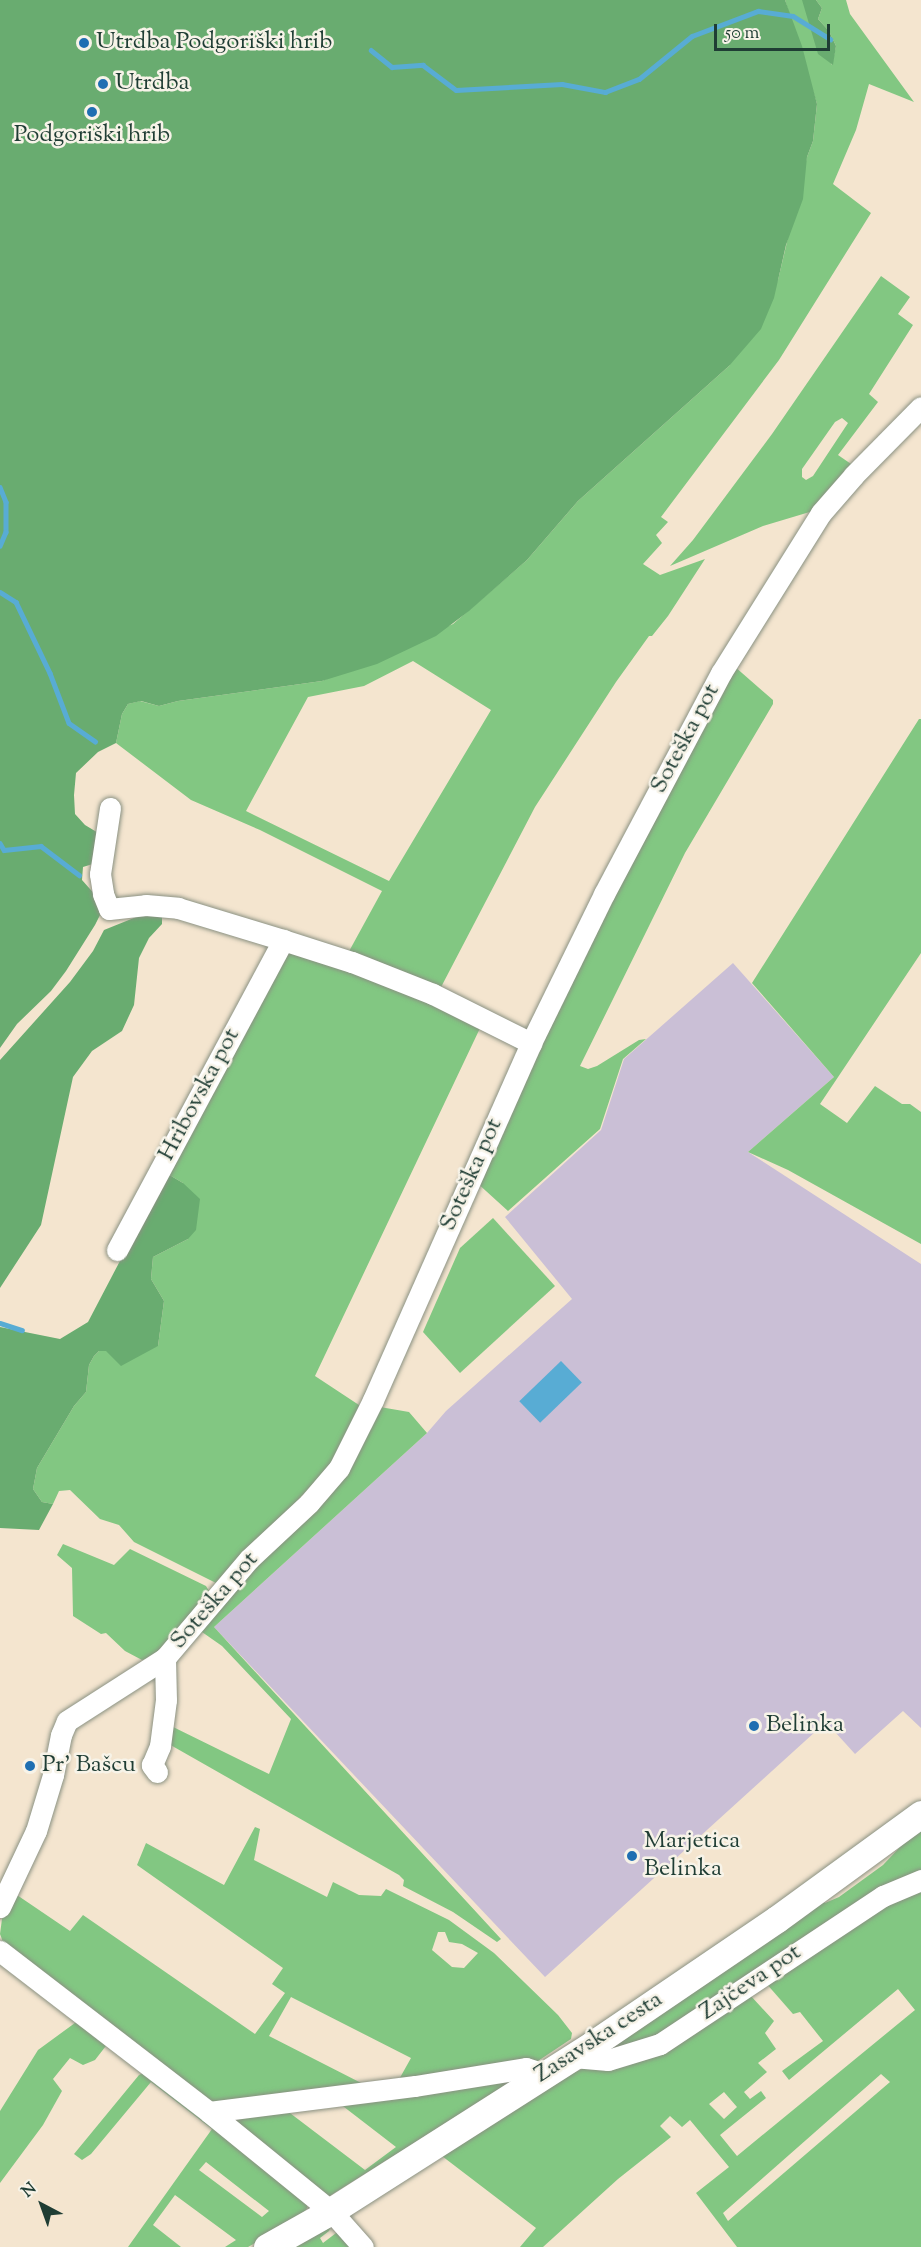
<!DOCTYPE html>
<meta charset="utf-8">
<style>
body{margin:0}
#map{position:relative;width:921px;height:2247px;overflow:hidden;background:#f4e5cf;font-family:"Sorts Mill Goudy",serif}
div>[style]{position:absolute}
.industrial>*{inset:0;background:#cabfd6}
.green>*{inset:0;background:#82c782}
.forest>*{inset:0;background:#69ac70}
.water>*{inset:0;background:#58acd4;transform-origin:0 0}
.stream>*{height:4.5px;margin:-2.25px;padding:0 2.25px;transform-origin:2.25px;border-radius:2.25px;background:#58acd4}
.roads{filter:drop-shadow(0 0 2px #8a9182) drop-shadow(0 0 2px #8a9182)}
.minor>*{height:21px;margin:-10.5px;padding:0 10.5px;transform-origin:10.5px;border-radius:10.5px;background:#fff}
.major>*{height:27px;margin:-13.5px;padding:0 13.5px;transform-origin:13.5px;border-radius:13.5px;background:#fff}
.dots>*{width:16px;height:16px;translate:-50% -50%;box-sizing:border-box;border:3px solid #f7f3e8;border-radius:50%}
span{translate:-50% -50%;white-space:nowrap;text-align:center;line-height:1.15;-webkit-text-stroke:5px #f7f3e8;paint-order:stroke}
.poi-label{font-size:24px;color:#1f3d34}
.left{translate:0 -50%;text-align:left}
.street-label{font-size:24px;color:#1f3d34}
.north{position:absolute;left:12px;top:2175px;width:60px;height:60px;-webkit-text-stroke:4px #f7f3e8;paint-order:stroke;rotate:319deg;font-size:16px;font-weight:700;line-height:24px;text-align:center;color:#1f3d34}
.north::after{content:'';display:block;margin:auto;width:21px;height:27px;background:#1f3d34;clip-path:polygon(50% 0,100% 100%,50% 72%,0 100%)}
.scale{position:absolute;left:714px;top:24px;width:116px;height:27px;box-sizing:border-box;border:3px solid #1f3d34;border-top:0;padding-left:8px;font-size:18px;line-height:21px;white-space:nowrap;color:#1f3d34;-webkit-text-stroke:4px #f7f3e8;paint-order:stroke}
</style>
<div id="map">
<div class="industrial">
<i style="clip-path:polygon(733px 963px,834px 1077px,748px 1152px,921px 1264px,921px 1728px,903px 1711px,855px 1754px,826px 1722px,545px 1977px,214px 1627px,427px 1433px,446px 1411px,572px 1299px,505px 1217px,601px 1130px,624px 1059px)"></i>
</div>
<div class="green">
<i style="clip-path:polygon(evenodd,785px 0,812px 0,803px 0,832px 65px,836px 46px,829px 31px,818px 19px,822px 8px,816px 0,846px 0,850px 14px,914px 102px,869px 84px,856px 130px,833px 184px,871px 213px,779px 360px,661px 517px,668px 522px,656px 535px,662px 543px,643px 564px,660px 575px,705px 559px,668px 616px,652px 636px,649px 636px,616px 682px,535px 807px,439px 991px,347px 955px,382px 891px,260px 830px,191px 800px,116px 743px,122px 714px,128px 704px,140px 701px,159px 706px,178px 701px,322px 681px,453px 624px,527px 560px,578px 501px,729px 366px,778px 280px,807px 157px,813px 141px,817px 104px,785px 0,413px 661px,491px 710px,389px 881px,246px 811px,308px 697px,364px 686px,413px 661px)"></i>
<i style="clip-path:polygon(evenodd,881px 276px,910px 297px,898px 314px,913px 325px,869px 394px,878px 402px,838px 455px,854px 466px,813px 511px,763px 526px,670px 566px,693px 540px,772px 434px,881px 276px,842px 418px,848px 423px,813px 476px,806px 480px,802px 477px,802px 469px,835px 422px,842px 418px)"></i>
<i style="clip-path:polygon(734px 666px,773px 700px,773px 704px,685px 853px,580px 1066px,588px 1069px,597px 1066px,639px 1040px,646px 1039px,623px 1059px,600px 1129px,508px 1211px,475px 1181px,538px 1045px)"></i>
<i style="clip-path:polygon(919px 719px,921px 719px,921px 953px,820px 1104px,847px 1123px,875px 1086px,902px 1104px,910px 1104px,921px 1112px,921px 1244px,788px 1170px,748px 1152px,834px 1077px,752px 983px)"></i>
<i style="clip-path:polygon(294px 948px,482px 1024px,315px 1376px,362px 1407px,330px 1466px,218px 1584px,134px 1542px,119px 1525px,100px 1519px,70px 1490px,59px 1491px,53px 1504px,42px 1502px,33px 1489px,37px 1468px,74px 1406px,86px 1392px,89px 1365px,94px 1356px,99px 1351px,158px 1346px,164px 1301px,151px 1279px,153px 1257px,188px 1239px,183px 1183px,166px 1173px,283px 949px)"></i>
<i style="clip-path:polygon(493px 1218px,555px 1286px,460px 1373px,423px 1332px,460px 1248px)"></i>
<i style="clip-path:polygon(380px 1407px,409px 1412px,427px 1433px,214px 1627px,501px 1939px,497px 1942px,453px 1912px,403px 1886px,404px 1880px,399px 1875px,167px 1743px,167px 1724px,269px 1774px,291px 1719px,222px 1646px,202px 1632px,167px 1670px)"></i>
<i style="clip-path:polygon(63px 1544px,114px 1565px,130px 1549px,206px 1586px,209px 1591px,158px 1656px,142px 1660px,125px 1651px,106px 1633px,101px 1634px,73px 1616px,72px 1568px,57px 1555px)"></i>
<i style="clip-path:polygon(921px 1825px,921px 1873px,687px 2023px,609px 2053px,606px 2046px,822px 1900px,825px 1903px,839px 1897px,883px 1865px)"></i>
<i style="clip-path:polygon(evenodd,255px 1827px,260px 1829px,254px 1860px,327px 1897px,333px 1882px,359px 1895px,381px 1896px,386px 1889px,449px 1920px,494px 1953px,558px 2015px,572px 2033px,571px 2039px,535px 2063px,397px 2083px,411px 2058px,291px 1997px,269px 2036px,371px 2088px,220px 2106px,201px 2100px,3px 1942px,0 1934px,2px 1919px,14px 1893px,70px 1931px,83px 1915px,255px 2034px,285px 1993px,272px 1984px,283px 1968px,137px 1865px,146px 1843px,224px 1885px,255px 1827px,438px 1932px,445px 1932px,449px 1942px,462px 1944px,478px 1953px,464px 1968px,452px 1967px,432px 1950px,438px 1932px)"></i>
<i style="clip-path:polygon(evenodd,921px 1883px,921px 2247px,737px 2247px,696px 2193px,729px 2167px,690px 2120px,682px 2127px,670px 2116px,660px 2126px,671px 2137px,618px 2179px,543px 2247px,520px 2247px,536px 2228px,438px 2153px,548px 2084px,750px 1995px,774px 2021px,765px 2033px,776px 2049px,758px 2063px,767px 2072px,744px 2092px,750px 2099px,761px 2091px,766px 2098px,720px 2135px,737px 2156px,915px 2010px,898px 1989px,789px 2080px,782px 2071px,823px 2041px,800px 2012px,793px 2014px,765px 1982px,921px 1883px,881px 2074px,890px 2082px,728px 2221px,723px 2213px,881px 2074px,921px 1883px,724px 2092px,737px 2107px,724px 2119px,709px 2104px,724px 2092px)"></i>
<i style="clip-path:polygon(79px 2020px,109px 2042px,95px 2060px,83px 2065px,70px 2058px,53px 2079px,62px 2091px,43px 2125px,0 2183px,0 2111px,38px 2050px)"></i>
<i style="clip-path:polygon(evenodd,145px 2072px,307px 2199px,307px 2208px,302px 2216px,248px 2247px,225px 2247px,236px 2240px,175px 2195px,153px 2225px,181px 2247px,128px 2247px,212px 2129px,151px 2082px,91px 2154px,82px 2160px,74px 2154px,139px 2075px,145px 2072px,206px 2162px,269px 2211px,262px 2217px,199px 2170px,206px 2162px)"></i>
<i style="clip-path:polygon(519px 2077px,328px 2197px,314px 2191px,228px 2113px,282px 2107px,365px 2170px,396px 2147px,335px 2100px)"></i>
<i style="clip-path:polygon(332px 2223px,329px 2231px,320px 2238px,323px 2243px,340px 2230px,356px 2247px,284px 2247px)"></i>
</div>
<div class="forest">
<i style="clip-path:polygon(0 0,785px 0,802px 46px,817px 104px,813px 141px,807px 157px,803px 199px,786px 245px,774px 298px,761px 329px,729px 366px,578px 501px,527px 560px,469px 611px,436px 636px,377px 664px,322px 681px,178px 701px,159px 706px,141px 701px,128px 704px,122px 714px,116px 743px,98px 752px,76px 773px,74px 795px,75px 814px,85px 825px,100px 834px,96px 863px,83px 867px,82px 880px,98px 898px,102px 911px,95px 925px,66px 971px,51px 991px,17px 1024px,0 1048px)"></i>
<i style="clip-path:polygon(802px 0,816px 0,822px 8px,818px 19px,829px 31px,836px 46px,833px 65px,818px 54px)"></i>
<i style="clip-path:polygon(151px 911px,162px 914px,162px 924px,149px 938px,139px 958px,134px 1005px,122px 1031px,92px 1051px,73px 1077px,41px 1225px,0 1288px,0 1060px,70px 982px,93px 951px,104px 930px)"></i>
<i style="clip-path:polygon(166px 1173px,183px 1183px,200px 1199px,196px 1230px,188px 1239px,153px 1257px,151px 1279px,164px 1301px,158px 1346px,121px 1366px,106px 1351px,99px 1351px,94px 1356px,89px 1365px,86px 1392px,74px 1406px,37px 1468px,33px 1489px,42px 1502px,53px 1504px,39px 1530px,0 1528px,0 1327px,60px 1339px,88px 1322px)"></i>
</div>
<div class="water">
<i style="left:561px;top:1361px;width:30px;height:58px;rotate:46deg"></i>
</div>
<div class="stream">
<i style="left:371px;top:50px;width:27px;rotate:39deg"></i>
<i style="left:392px;top:67px;width:31px;rotate:-4deg"></i>
<i style="left:423px;top:65px;width:41px;rotate:37.1deg"></i>
<i style="left:456px;top:90px;width:106px;rotate:-3.2deg"></i>
<i style="left:562px;top:84px;width:44px;rotate:10.5deg"></i>
<i style="left:605px;top:92px;width:36px;rotate:-21deg"></i>
<i style="left:639px;top:79px;width:68px;rotate:-39.1deg"></i>
<i style="left:692px;top:36px;width:71px;rotate:-20.7deg"></i>
<i style="left:758px;top:11px;width:35px;rotate:8deg"></i>
<i style="left:793px;top:16px;width:44px;rotate:31.9deg"></i>
<i style="left:0;top:487px;width:16px;rotate:68deg"></i>
<i style="left:6px;top:502px;width:30px;rotate:90deg"></i>
<i style="left:6px;top:532px;width:15px;rotate:113deg"></i>
<i style="left:0;top:592px;width:19px;rotate:32deg"></i>
<i style="left:16px;top:602px;width:79px;rotate:64.4deg"></i>
<i style="left:50px;top:673px;width:53px;rotate:69.2deg"></i>
<i style="left:69px;top:723px;width:32px;rotate:35deg"></i>
<i style="left:0;top:843px;width:8px;rotate:60deg"></i>
<i style="left:4px;top:850px;width:37px;rotate:-6deg"></i>
<i style="left:41px;top:846px;width:48px;rotate:37.3deg"></i>
<i style="left:0;top:1323px;width:23px;rotate:18deg"></i>
</div>
<div class="roads">
<div class="minor">
<i style="left:110px;top:808px;width:67px;rotate:98.6deg"></i>
<i style="left:100px;top:874px;width:20px;rotate:81deg"></i>
<i style="left:103px;top:894px;width:16px;rotate:68deg"></i>
<i style="left:109px;top:909px;width:37px;rotate:-6deg"></i>
<i style="left:146px;top:905px;width:32px;rotate:5deg"></i>
<i style="left:178px;top:908px;width:110px;rotate:16.9deg"></i>
<i style="left:283px;top:940px;width:72px;rotate:17.7deg"></i>
<i style="left:352px;top:962px;width:87px;rotate:21.6deg"></i>
<i style="left:433px;top:994px;width:110px;rotate:26.6deg"></i>
<i style="left:117px;top:1250px;width:352px;rotate:-61.8deg"></i>
<i style="left:157px;top:1772px;width:9px;rotate:-126deg"></i>
<i style="left:152px;top:1765px;width:21px;rotate:-67deg"></i>
<i style="left:160px;top:1746px;width:46px;rotate:-82.6deg"></i>
<i style="left:166px;top:1700px;width:42px;rotate:-91.4deg"></i>
<i style="left:0;top:1907px;width:84px;rotate:-64.7deg"></i>
<i style="left:36px;top:1831px;width:59px;rotate:-73.1deg"></i>
<i style="left:53px;top:1775px;width:41px;rotate:-78.7deg"></i>
<i style="left:61px;top:1735px;width:15px;rotate:-67deg"></i>
<i style="left:67px;top:1721px;width:117px;rotate:-32.7deg"></i>
<i style="left:165px;top:1658px;width:130px;rotate:-49.7deg"></i>
<i style="left:249px;top:1559px;width:82px;rotate:-43deg"></i>
<i style="left:309px;top:1503px;width:46px;rotate:-49.4deg"></i>
<i style="left:339px;top:1468px;width:76px;rotate:-63.4deg"></i>
<i style="left:373px;top:1400px;width:390px;rotate:-66.1deg"></i>
<i style="left:531px;top:1043px;width:166px;rotate:-63.9deg"></i>
<i style="left:604px;top:894px;width:250px;rotate:-62.1deg"></i>
<i style="left:721px;top:673px;width:189px;rotate:-58deg"></i>
<i style="left:821px;top:513px;width:50px;rotate:-49deg"></i>
<i style="left:854px;top:475px;width:95px;rotate:-45.4deg"></i>
<i style="left:0;top:1951px;width:264px;rotate:37.6deg"></i>
<i style="left:209px;top:2112px;width:157px;rotate:39.1deg"></i>
<i style="left:331px;top:2211px;width:48px;rotate:48.4deg"></i>
<i style="left:573px;top:2057px;width:35px;rotate:5deg"></i>
<i style="left:608px;top:2060px;width:54px;rotate:-17.1deg"></i>
<i style="left:660px;top:2044px;width:268px;rotate:-33.6deg"></i>
<i style="left:883px;top:1896px;width:41px;rotate:-22.8deg"></i>
<i style="left:209px;top:2112px;width:208px;rotate:-7.2deg"></i>
<i style="left:415px;top:2086px;width:112px;rotate:-9.2deg"></i>
<i style="left:526px;top:2068px;width:20px;rotate:18deg"></i>
</div>
<div class="major">
<i style="left:267px;top:2247px;width:73px;rotate:-29.4deg"></i>
<i style="left:331px;top:2211px;width:311px;rotate:-32.5deg"></i>
<i style="left:593px;top:2044px;width:222px;rotate:-34.2deg"></i>
<i style="left:777px;top:1919px;width:178px;rotate:-36.1deg"></i>
</div>
</div>
<div class="dots">
<i style="left:84px;top:43px;background:#1f6fb2"></i>
<i style="left:103px;top:84px;background:#1f6fb2"></i>
<i style="left:92px;top:112px;background:#1f6fb2"></i>
<i style="left:754px;top:1726px;background:#1f6fb2"></i>
<i style="left:30px;top:1766px;background:#1f6fb2"></i>
<i style="left:632px;top:1856px;background:#1f6fb2"></i>
</div>
<div class="poi-label">
<span class="left" style="left:96px;top:43px">Utrdba Podgoriški hrib</span>
<span class="left" style="left:115px;top:84px">Utrdba</span>
<span style="left:92px;top:136px">Podgoriški hrib</span>
<span class="left" style="left:766px;top:1726px">Belinka</span>
<span class="left" style="left:42px;top:1766px">Pr' Bašcu</span>
<span class="left" style="left:644px;top:1856px">Marjetica<br>Belinka</span>
</div>
<div class="street-label">
<span style="left:686px;top:739px;rotate:-62deg">Soteška pot</span>
<span style="left:200px;top:1095px;rotate:-62deg">Hribovska pot</span>
<span style="left:472px;top:1175px;rotate:-66deg">Soteška pot</span>
<span style="left:215px;top:1601px;rotate:-49deg">Soteška pot</span>
<span style="left:751px;top:1983px;rotate:-34deg">Zajčeva pot</span>
<span style="left:599px;top:2038px;rotate:-33deg">Zasavska cesta</span>
</div>
<div class="north">N</div>
<div class="scale">50 m</div>
</div>
